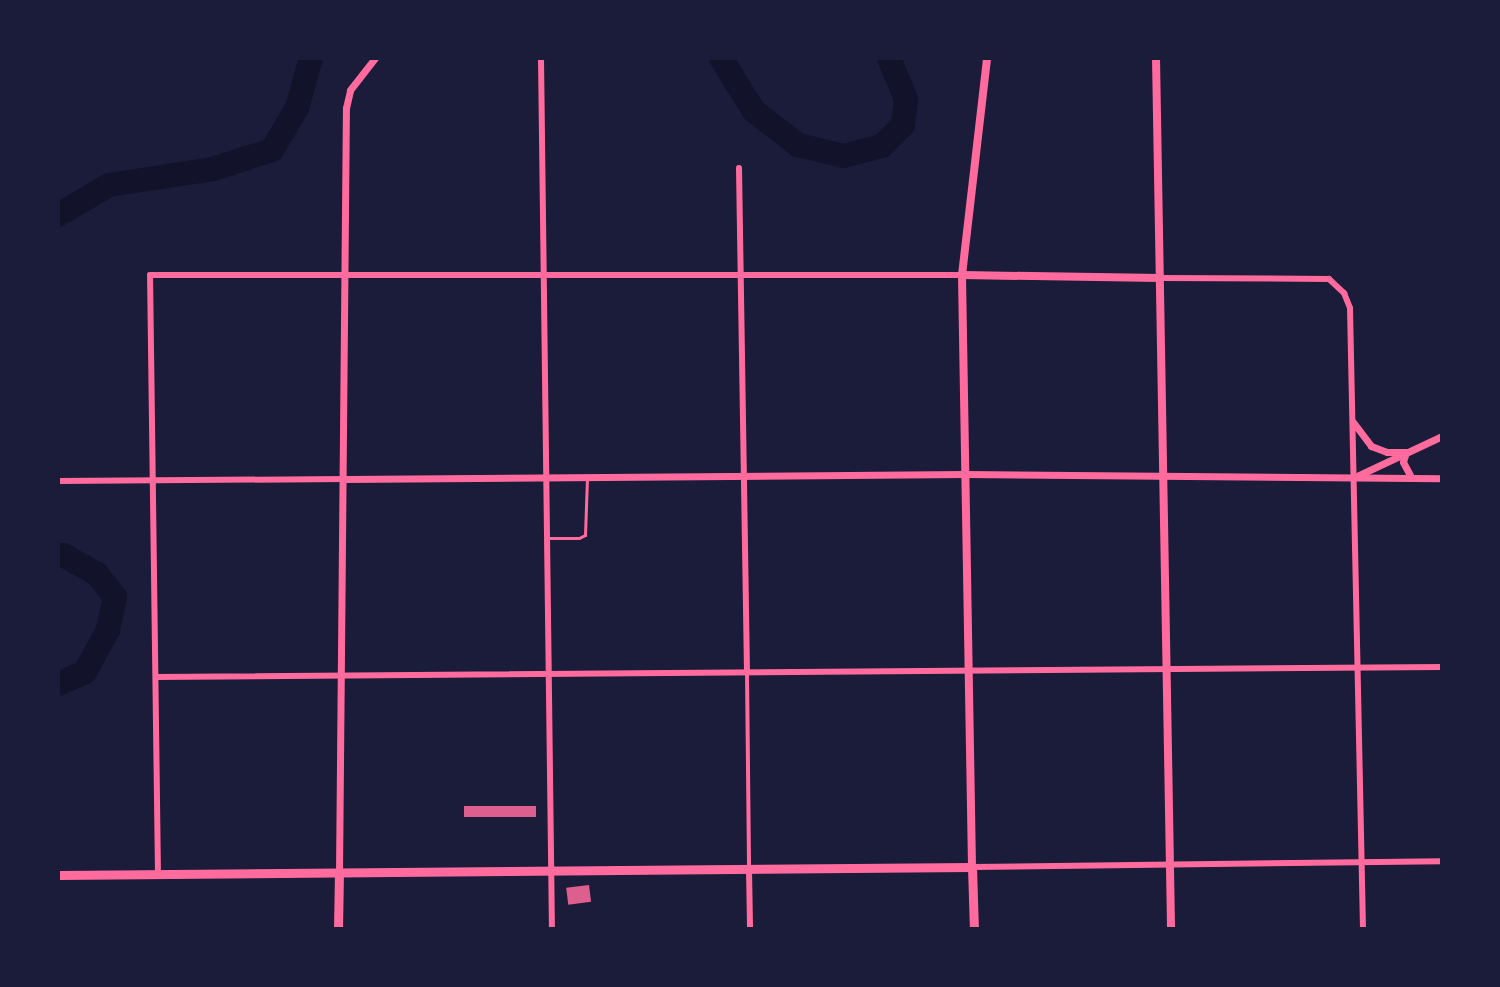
<!DOCTYPE html>
<style>
body{margin:0}
#map{position:relative;width:1500px;height:987px;overflow:hidden;background:#1b1b3a;font-family:"IBM Plex Serif",serif}
div>[style]{position:absolute}
.stream>*{height:4px;margin:-2px;padding:0 2px;transform-origin:2px;border-radius:2px;background:#12122b}
.river>*{height:24px;margin:-12px;padding:0 12px;transform-origin:12px;border-radius:12px;background:#12122b}
.building>*{inset:0;background:#dd5f8e;transform-origin:0 0}
.service>*{height:3px;margin:-1.5px;padding:0 1.5px;transform-origin:1.5px;border-radius:1.5px;background:#ff6b9d}
.pedestrian>*{height:4px;margin:-2px;padding:0 2px;transform-origin:2px;border-radius:2px;background:#ff6b9d}
.minor>*{height:6px;margin:-3px;padding:0 3px;transform-origin:3px;border-radius:3px;background:#ff6b9d}
.tertiary>*{height:7px;margin:-3.5px;padding:0 3.5px;transform-origin:3.5px;border-radius:3.5px;background:#ff6b9d}
.secondary>*{height:8px;margin:-4px;padding:0 4px;transform-origin:4px;border-radius:4px;background:#ff6b9d}
.primary>*{height:9px;margin:-4.5px;padding:0 4.5px;transform-origin:4.5px;border-radius:4.5px;background:#ff6b9d}
span{translate:-50% -50%;white-space:nowrap;text-align:center;line-height:1.15;-webkit-text-stroke:8px #1b1b3a;paint-order:stroke}
.frame{position:absolute;inset:0;border:60px solid #1b1b3a;pointer-events:none}
</style>
<div id="map">
<div class="stream">
<i style="left:58px;top:688px;width:11px;rotate:-45deg"></i>
</div>
<div class="river">
<i style="left:721px;top:58px;width:62px;rotate:58.1deg"></i>
<i style="left:754px;top:111px;width:56px;rotate:37.7deg"></i>
<i style="left:798px;top:145px;width:47px;rotate:13.4deg"></i>
<i style="left:844px;top:156px;width:39px;rotate:-15deg"></i>
<i style="left:882px;top:146px;width:30px;rotate:-45deg"></i>
<i style="left:903px;top:125px;width:26px;rotate:-83deg"></i>
<i style="left:906px;top:99px;width:44px;rotate:-112.5deg"></i>
<i style="left:58px;top:215px;width:59px;rotate:-30.5deg"></i>
<i style="left:109px;top:185px;width:105px;rotate:-8.7deg"></i>
<i style="left:213px;top:169px;width:62px;rotate:-17.9deg"></i>
<i style="left:272px;top:150px;width:49px;rotate:-59.2deg"></i>
<i style="left:297px;top:108px;width:52px;rotate:-74.4deg"></i>
<i style="left:58px;top:556px;width:5px;rotate:-11deg"></i>
<i style="left:63px;top:555px;width:39px;rotate:29deg"></i>
<i style="left:97px;top:574px;width:29px;rotate:52deg"></i>
<i style="left:115px;top:597px;width:34px;rotate:102deg"></i>
<i style="left:108px;top:630px;width:48px;rotate:118.7deg"></i>
<i style="left:85px;top:672px;width:30px;rotate:156deg"></i>
</div>
<div class="building">
<i style="left:536px;top:806px;width:11px;height:72px;rotate:90deg"></i>
<i style="left:589px;top:885px;width:17px;height:23px;rotate:83deg"></i>
</div>
<div class="service">
<i style="left:549px;top:538px;width:30px"></i>
<i style="left:579px;top:538px;width:7px;rotate:-27deg"></i>
<i style="left:585px;top:535px;width:58px;rotate:-88deg"></i>
</div>
<div class="pedestrian">
<i style="left:747px;top:672px;width:195px;rotate:89.4deg"></i>
</div>
<div class="minor">
<i style="left:541px;top:58px;width:871px;rotate:89.28deg"></i>
<i style="left:739px;top:168px;width:504px;rotate:89.09deg"></i>
<i style="left:1160px;top:278px;width:169px;rotate:0.3deg"></i>
<i style="left:1329px;top:279px;width:21px;rotate:43deg"></i>
<i style="left:1344px;top:293px;width:16px;rotate:68deg"></i>
<i style="left:1350px;top:308px;width:621px;rotate:88.8deg"></i>
<i style="left:58px;top:481px;width:287px;rotate:-0.4deg"></i>
<i style="left:156px;top:677px;width:1286px;rotate:-0.45deg"></i>
<i style="left:972px;top:867px;width:470px;rotate:-0.7deg"></i>
<i style="left:749px;top:869px;width:60px;rotate:89deg"></i>
<i style="left:158px;top:875px;width:600px;rotate:-90.76deg"></i>
<i style="left:150px;top:275px;width:812px"></i>
</div>
<div class="tertiary">
<i style="left:1353px;top:422px;width:30px;rotate:53deg"></i>
<i style="left:1371px;top:446px;width:17px;rotate:21deg"></i>
<i style="left:1387px;top:452px;width:18px"></i>
<i style="left:1406px;top:452px;width:10px;rotate:107deg"></i>
<i style="left:1403px;top:462px;width:17px;rotate:62deg"></i>
<i style="left:1357px;top:476px;width:94px;rotate:-25.2deg"></i>
<i style="left:345px;top:479px;width:620px;rotate:-0.46deg"></i>
<i style="left:965px;top:474px;width:477px;rotate:0.5deg"></i>
<i style="left:339px;top:873px;width:765px;rotate:-89.48deg"></i>
<i style="left:346px;top:108px;width:18px;rotate:-77deg"></i>
<i style="left:350px;top:90px;width:41px;rotate:-52deg"></i>
</div>
<div class="secondary">
<i style="left:1156px;top:58px;width:871px;rotate:89.01deg"></i>
<i style="left:962px;top:275px;width:198px;rotate:0.9deg"></i>
<i style="left:972px;top:867px;width:592px;rotate:-90.97deg"></i>
<i style="left:962px;top:275px;width:218px;rotate:-83.4deg"></i>
</div>
<div class="primary">
<i style="left:58px;top:875px;width:914px;rotate:-0.5deg"></i>
<i style="left:972px;top:867px;width:62px;rotate:88.2deg"></i>
<i style="left:338px;top:929px;width:56px;rotate:-89deg"></i>
</div>
<div class="frame"></div>
</div>
